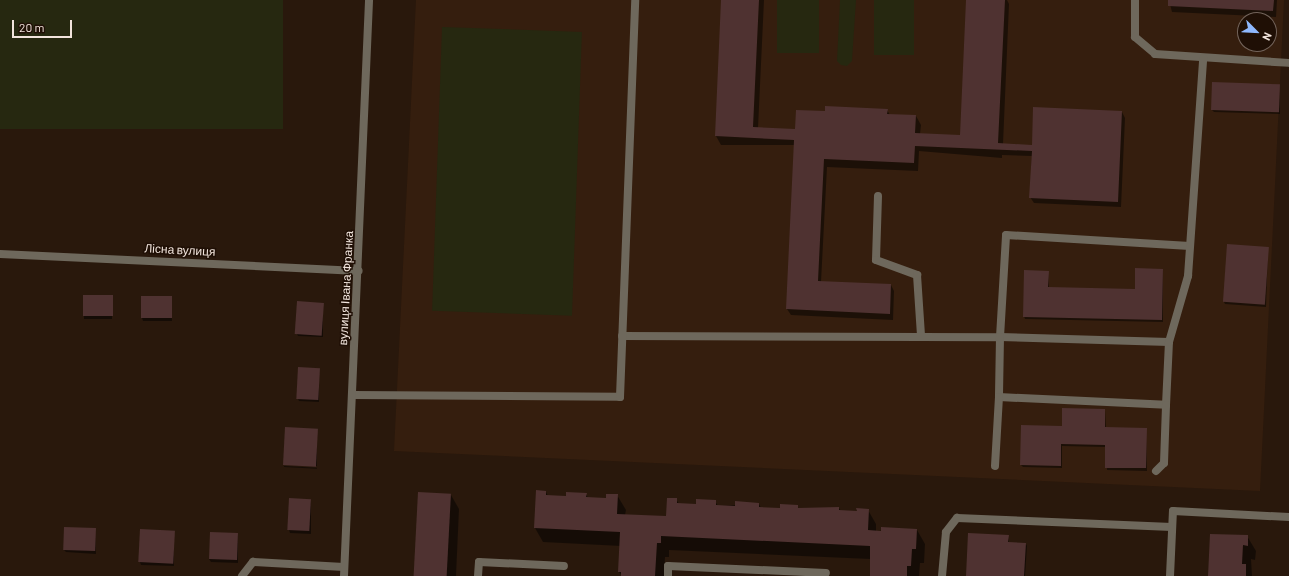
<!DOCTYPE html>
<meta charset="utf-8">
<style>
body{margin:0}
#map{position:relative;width:1289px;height:576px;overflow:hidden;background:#29180c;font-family:Barlow,sans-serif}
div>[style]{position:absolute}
.built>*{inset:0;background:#351e0e}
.green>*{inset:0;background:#262810;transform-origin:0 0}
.shadow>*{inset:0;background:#0007;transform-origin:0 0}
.building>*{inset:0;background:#4f3231;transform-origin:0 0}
.lane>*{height:8px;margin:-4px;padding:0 4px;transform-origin:4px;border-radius:4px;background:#6e685c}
.street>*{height:8px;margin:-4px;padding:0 4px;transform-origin:4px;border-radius:4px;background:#6e685c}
span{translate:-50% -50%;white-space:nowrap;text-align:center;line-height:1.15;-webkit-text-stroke:3px #1f0f05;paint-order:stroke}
.street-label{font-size:12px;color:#f1e4dc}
.north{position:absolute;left:1237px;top:12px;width:40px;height:40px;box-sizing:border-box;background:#1f0f05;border:1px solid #73645b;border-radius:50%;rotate:114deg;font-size:11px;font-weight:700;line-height:16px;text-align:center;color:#f1e4dc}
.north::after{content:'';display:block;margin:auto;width:14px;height:18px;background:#8eb8fd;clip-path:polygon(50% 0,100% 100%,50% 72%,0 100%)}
.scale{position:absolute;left:12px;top:20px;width:60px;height:18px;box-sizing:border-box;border:2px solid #f1e4dc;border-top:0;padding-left:5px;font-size:12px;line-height:14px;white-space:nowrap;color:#f1e4dc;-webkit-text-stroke:3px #1f0f05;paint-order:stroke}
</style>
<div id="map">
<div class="built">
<i style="clip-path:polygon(evenodd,416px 0,1284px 0,1260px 491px,394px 451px,416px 0,1245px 20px,1269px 20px,1269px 44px,1245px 44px,1245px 20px)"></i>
</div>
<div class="green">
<i style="left:0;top:0;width:283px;height:129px"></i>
<i style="left:777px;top:0;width:42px;height:53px"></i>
<i style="clip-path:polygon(840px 0,856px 0,852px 61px,847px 66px,841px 65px,837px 61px)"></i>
<i style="left:874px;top:0;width:40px;height:55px"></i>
<i style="left:442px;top:27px;width:140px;height:284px;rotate:2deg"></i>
</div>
<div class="shadow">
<i style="clip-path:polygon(722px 0,764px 0,758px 128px,796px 130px,826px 112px,887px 110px,890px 115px,916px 116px,921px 125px,920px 134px,961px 139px,967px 0,1007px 0,1009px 4px,1003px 144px,1033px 146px,1122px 112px,1125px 118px,1121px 207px,1034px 203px,1030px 197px,1032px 156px,1002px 155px,1002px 158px,919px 151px,918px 171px,827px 167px,821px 282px,891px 285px,894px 291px,893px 320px,791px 315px,787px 309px,795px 145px,721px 145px,716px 136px)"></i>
<i style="clip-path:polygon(1169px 0,1277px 0,1276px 17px,1172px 12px)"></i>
<i style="clip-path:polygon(1279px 85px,1280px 114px,1214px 112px,1212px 110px)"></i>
<i style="clip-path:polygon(1268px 248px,1266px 307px,1225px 304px,1224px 302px)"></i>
<i style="clip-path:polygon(1163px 270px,1163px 322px,1025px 319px,1024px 316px,1048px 272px,1049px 288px,1136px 290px)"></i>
<i style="left:84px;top:296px;width:28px;height:23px"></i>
<i style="clip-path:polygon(171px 297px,172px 321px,143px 321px,142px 318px)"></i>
<i style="clip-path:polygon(323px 304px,323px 337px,298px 336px,297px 334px)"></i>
<i style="clip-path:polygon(319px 369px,319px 402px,299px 401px,298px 399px)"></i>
<i style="clip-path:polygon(1105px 410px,1106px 428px,1146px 429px,1147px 471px,1107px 470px,1106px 447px,1062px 446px,1062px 468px,1023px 467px,1021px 465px,1063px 427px)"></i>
<i style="clip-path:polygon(317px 430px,317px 466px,284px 464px)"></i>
<i style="left:284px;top:466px;width:33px;height:1px;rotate:3deg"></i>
<i style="clip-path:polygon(546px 492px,548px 496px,567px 497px,586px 494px,588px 498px,607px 499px,617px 495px,626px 510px,625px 515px,667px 517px,676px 499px,679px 504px,697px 505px,715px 501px,718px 506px,759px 504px,761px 508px,781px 509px,797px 506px,799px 509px,839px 508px,841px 511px,858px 512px,868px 510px,876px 524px,876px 531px,917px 530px,925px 544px,924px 563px,920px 563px,919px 576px,870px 576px,870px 559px,669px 550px,669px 557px,665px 557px,664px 576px,622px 576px,619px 572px,621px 546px,543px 542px,535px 528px)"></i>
<i style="clip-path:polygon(451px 495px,459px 509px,456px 576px,415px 576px)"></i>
<i style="clip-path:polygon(311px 500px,311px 534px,290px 533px,289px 530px)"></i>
<i style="clip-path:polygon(95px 529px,96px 554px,66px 552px,64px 550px)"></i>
<i style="clip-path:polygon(174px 532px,174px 566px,141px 565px,140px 562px)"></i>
<i style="clip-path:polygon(238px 534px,238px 563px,211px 562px,209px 559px)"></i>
<i style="clip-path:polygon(1008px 536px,1009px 543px,1026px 544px,1027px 546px,1025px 576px,967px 576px)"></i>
<i style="clip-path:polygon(1247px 536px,1256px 551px,1255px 560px,1251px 559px,1252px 576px,1209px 576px)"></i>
</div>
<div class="building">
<i style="clip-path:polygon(721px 0,759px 0,753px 127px,795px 129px,796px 110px,825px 111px,825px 106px,888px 109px,887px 114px,916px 115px,915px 133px,960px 135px,966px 0,1005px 0,998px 143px,1032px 145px,1033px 107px,1122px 111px,1118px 202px,1029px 198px,1032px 151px,915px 146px,914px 163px,824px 159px,818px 281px,891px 284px,890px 314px,786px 309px,794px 140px,715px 136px)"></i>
<i style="clip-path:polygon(1168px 0,1274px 0,1273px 11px,1168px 6px)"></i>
<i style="left:1212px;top:82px;width:68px;height:28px;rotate:2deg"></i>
<i style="left:1227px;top:244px;width:42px;height:58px;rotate:4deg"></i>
<i style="clip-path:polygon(1135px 268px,1163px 269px,1162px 320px,1023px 317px,1024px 270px,1049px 271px,1048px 287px,1135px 289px)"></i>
<i style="left:83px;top:295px;width:30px;height:21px"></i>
<i style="left:141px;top:296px;width:31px;height:22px"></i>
<i style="left:297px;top:301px;width:27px;height:33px;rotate:4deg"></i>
<i style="left:298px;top:367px;width:22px;height:32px;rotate:3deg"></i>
<i style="clip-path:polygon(1062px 408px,1105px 409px,1105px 427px,1147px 428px,1146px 468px,1105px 468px,1105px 445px,1061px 444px,1061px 466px,1020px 465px,1021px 425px,1062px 426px)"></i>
<i style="left:285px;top:427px;width:33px;height:38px;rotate:3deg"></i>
<i style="clip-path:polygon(536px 490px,546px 491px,546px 495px,566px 496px,566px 492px,587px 493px,586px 497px,606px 498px,606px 494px,618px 494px,617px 514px,666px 516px,667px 498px,677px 498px,677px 503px,696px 504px,696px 499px,716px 500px,716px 505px,735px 506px,735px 501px,759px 503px,759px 507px,780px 508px,780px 504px,798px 505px,798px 508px,839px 507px,839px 510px,857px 511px,856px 508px,869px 509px,868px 530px,881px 531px,881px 527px,917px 529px,916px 549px,912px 549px,911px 566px,907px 566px,907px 576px,870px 576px,870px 546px,661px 536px,661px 543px,657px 543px,655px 576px,621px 576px,621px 572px,618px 572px,620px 532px,534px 528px)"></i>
<i style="left:418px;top:492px;width:33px;height:84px;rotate:3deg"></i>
<i style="left:289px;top:498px;width:22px;height:32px;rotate:3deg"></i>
<i style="left:64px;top:527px;width:32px;height:23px;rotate:2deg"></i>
<i style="left:140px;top:529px;width:35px;height:33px;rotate:3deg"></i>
<i style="left:210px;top:532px;width:28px;height:27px;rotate:2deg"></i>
<i style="clip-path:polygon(968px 533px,1009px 535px,1008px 542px,1026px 543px,1024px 576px,966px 576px)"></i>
<i style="clip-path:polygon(1210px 534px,1248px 535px,1248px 546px,1243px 545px,1242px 564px,1246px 564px,1246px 576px,1208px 576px)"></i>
</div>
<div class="lane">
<i style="left:1135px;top:0;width:37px;rotate:90deg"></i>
<i style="left:1135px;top:37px;width:26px;rotate:40deg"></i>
<i style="left:1155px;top:54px;width:134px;rotate:3.8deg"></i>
<i style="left:878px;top:196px;width:64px;rotate:91.8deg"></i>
<i style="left:876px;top:260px;width:44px;rotate:20.1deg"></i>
<i style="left:917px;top:275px;width:61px;rotate:86.2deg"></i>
<i style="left:622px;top:336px;width:378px;rotate:0.2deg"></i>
<i style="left:1000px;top:337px;width:102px;rotate:-86.6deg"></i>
<i style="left:1006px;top:235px;width:184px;rotate:3.4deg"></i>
<i style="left:1169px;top:342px;width:169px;rotate:-178.3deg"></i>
<i style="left:1000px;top:337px;width:60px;rotate:91deg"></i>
<i style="left:999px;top:397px;width:167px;rotate:2.7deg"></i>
<i style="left:1166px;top:405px;width:63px;rotate:-87.3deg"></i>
<i style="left:1169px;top:342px;width:69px;rotate:-73.9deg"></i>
<i style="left:1188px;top:276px;width:218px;rotate:-86deg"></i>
<i style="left:353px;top:395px;width:267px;rotate:0.4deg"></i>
<i style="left:620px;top:397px;width:397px;rotate:-87.8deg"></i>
<i style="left:995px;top:466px;width:69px;rotate:-86.7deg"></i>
<i style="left:1156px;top:471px;width:11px;rotate:-45deg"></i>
<i style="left:1164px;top:463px;width:58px;rotate:-88deg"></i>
<i style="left:242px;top:576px;width:18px;rotate:-52deg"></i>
<i style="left:253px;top:562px;width:91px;rotate:3.1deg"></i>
<i style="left:478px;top:576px;width:14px;rotate:-86deg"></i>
<i style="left:479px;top:562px;width:85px;rotate:2.7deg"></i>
<i style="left:668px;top:576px;width:10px;rotate:-90deg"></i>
<i style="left:668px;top:566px;width:158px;rotate:2.5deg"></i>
<i style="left:942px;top:576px;width:44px;rotate:-84.8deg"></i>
<i style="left:946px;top:532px;width:18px;rotate:-52deg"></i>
<i style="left:957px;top:518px;width:215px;rotate:2.4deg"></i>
<i style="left:1170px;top:576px;width:65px;rotate:-87.4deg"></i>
<i style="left:1173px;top:511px;width:116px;rotate:3deg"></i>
</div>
<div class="street">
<i style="left:0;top:254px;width:359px;rotate:2.7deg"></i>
<i style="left:344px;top:576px;width:577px;rotate:-87.51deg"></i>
</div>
<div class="street-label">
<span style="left:180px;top:250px;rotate:3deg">Лісна вулиця</span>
<span style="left:346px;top:288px;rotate:-87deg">вулиця Івана Франка</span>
</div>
<div class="north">N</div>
<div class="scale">20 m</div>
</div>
